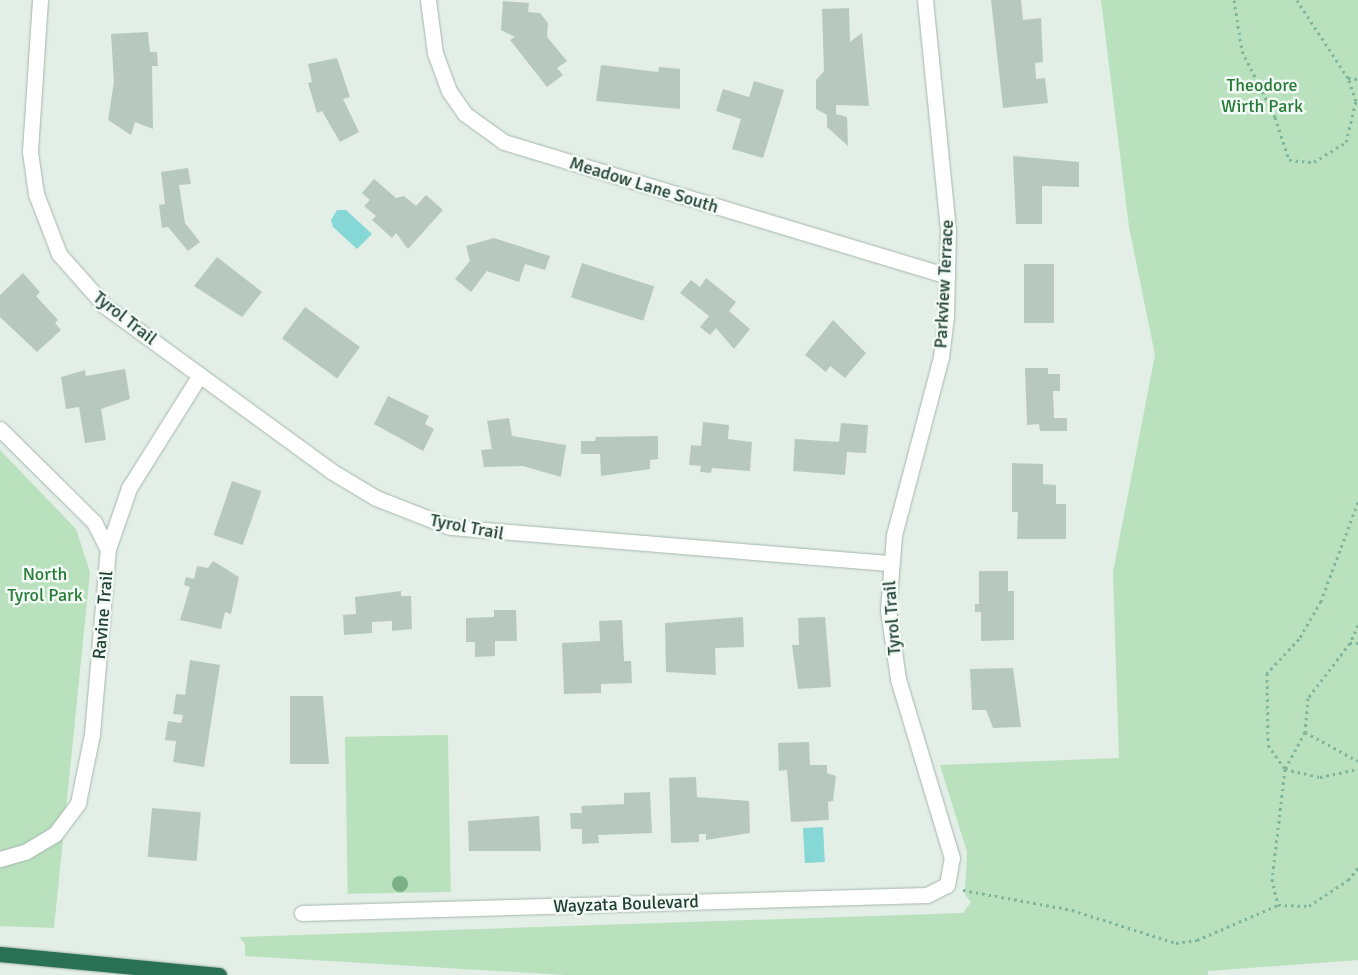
<!DOCTYPE html>
<style>
body{margin:0}
#map{position:relative;width:1358px;height:975px;overflow:hidden;background:#e2eee6;font-family:Signika,sans-serif}
div>[style]{position:absolute}
.green>*{inset:0;background:#b9e1bd;transform-origin:0 0}
.water>*{inset:0;background:#85d8d6;transform-origin:0 0}
.building>*{inset:0;background:#b7c9bf;transform-origin:0 0}
.path>*{height:3px;margin-top:-1.5px;transform-origin:0;background:repeating-linear-gradient(90deg,#7fb59a 0 2.5px,transparent 0 6.5px)}
.roads{filter:drop-shadow(0 0 1px #a4b7ac) drop-shadow(0 0 1px #a4b7ac)}
.minor>*{height:15px;margin:-7.5px;padding:0 7.5px;transform-origin:7.5px;border-radius:7.5px;background:#fff}
.highway>*{height:15px;margin:-7.5px;padding:0 7.5px;transform-origin:7.5px;border-radius:7.5px;background:#297055}
.trees>*{width:16px;height:16px;margin:-8px;border-radius:50%;background:#7baf86}
span{translate:-50% -50%;white-space:nowrap;text-align:center;line-height:1.15;-webkit-text-stroke:5px #f3faf5;paint-order:stroke}
.park-label{font-size:18px;color:#267c38}
.street-label{font-size:18px;color:#204132}
</style>
<div id="map">
<div class="green">
<i style="clip-path:polygon(1101px 0,1358px 0,1358px 960px,1208px 971px,1208px 975px,565px 975px,245px 956px,245px 944px,239px 937px,963px 913px,971px 902px,965px 895px,967px 852px,940px 765px,1119px 758px,1113px 572px,1155px 355px,1129px 227px)"></i>
<i style="clip-path:polygon(0 450px,76px 529px,90px 572px,54px 928px,0 926px)"></i>
<i style="left:448px;top:735px;width:157px;height:103px;rotate:89deg"></i>
</div>
<div class="water">
<i style="clip-path:polygon(337px 210px,346px 210px,372px 234px,357px 249px,333px 227px,331px 220px)"></i>
<i style="left:823px;top:827px;width:35px;height:20px;rotate:87deg"></i>
</div>
<div class="building">
<i style="clip-path:polygon(991px 0,1021px 0,1023px 20px,1041px 18px,1043px 62px,1035px 63px,1036px 79px,1045px 78px,1048px 103px,1003px 108px)"></i>
<i style="clip-path:polygon(503px 1px,529px 3px,528px 12px,540px 13px,548px 23px,547px 37px,567px 61px,557px 68px,563px 75px,547px 87px,510px 40px,515px 37px,501px 30px)"></i>
<i style="clip-path:polygon(849px 8px,850px 42px,862px 33px,869px 106px,836px 105px,836px 114px,847px 117px,848px 146px,827px 127px,827px 115px,816px 109px,816px 80px,824px 71px,822px 9px)"></i>
<i style="clip-path:polygon(148px 32px,150px 52px,157px 52px,158px 66px,152px 66px,153px 129px,135px 122px,131px 135px,108px 120px,114px 82px,111px 34px)"></i>
<i style="clip-path:polygon(337px 58px,350px 97px,343px 99px,359px 132px,340px 142px,322px 111px,317px 113px,308px 83px,312px 82px,308px 64px)"></i>
<i style="clip-path:polygon(601px 65px,658px 72px,659px 67px,680px 69px,680px 109px,596px 101px)"></i>
<i style="clip-path:polygon(754px 81px,784px 90px,763px 158px,732px 149px,741px 119px,716px 111px,723px 89px,749px 97px)"></i>
<i style="clip-path:polygon(1013px 156px,1079px 162px,1079px 187px,1042px 186px,1042px 224px,1016px 224px)"></i>
<i style="clip-path:polygon(188px 168px,191px 184px,179px 185px,185px 223px,200px 242px,188px 251px,168px 227px,162px 228px,159px 205px,165px 204px,161px 172px)"></i>
<i style="clip-path:polygon(374px 179px,396px 198px,404px 196px,416px 206px,426px 195px,443px 210px,408px 249px,396px 233px,392px 238px,372px 220px,376px 216px,364px 206px,370px 200px,362px 193px)"></i>
<i style="clip-path:polygon(494px 238px,550px 256px,545px 270px,525px 264px,519px 282px,487px 271px,471px 292px,455px 279px,470px 261px,466px 246px)"></i>
<i style="clip-path:polygon(217px 257px,262px 292px,242px 317px,194px 286px)"></i>
<i style="left:582px;top:263px;width:76px;height:36px;rotate:18deg"></i>
<i style="left:1024px;top:264px;width:30px;height:59px"></i>
<i style="clip-path:polygon(23px 273px,40px 292px,36px 296px,58px 320px,55px 323px,61px 330px,37px 352px,0 317px,0 295px)"></i>
<i style="clip-path:polygon(706px 278px,736px 302px,729px 311px,750px 329px,734px 349px,716px 328px,710px 335px,700px 327px,709px 316px,680px 293px,691px 280px,700px 287px)"></i>
<i style="left:305px;top:307px;width:68px;height:39px;rotate:36deg"></i>
<i style="clip-path:polygon(833px 320px,866px 353px,845px 378px,830px 366px,826px 372px,805px 355px)"></i>
<i style="clip-path:polygon(1025px 368px,1048px 368px,1048px 374px,1060px 374px,1060px 391px,1053px 391px,1054px 418px,1067px 418px,1067px 431px,1040px 431px,1039px 424px,1027px 425px)"></i>
<i style="clip-path:polygon(125px 369px,130px 399px,101px 409px,106px 440px,85px 443px,79px 407px,66px 409px,61px 377px,85px 370px,86px 376px)"></i>
<i style="clip-path:polygon(388px 396px,429px 416px,425px 424px,434px 429px,423px 451px,374px 424px)"></i>
<i style="clip-path:polygon(509px 418px,512px 436px,566px 445px,561px 477px,523px 466px,484px 467px,481px 450px,492px 449px,487px 421px)"></i>
<i style="clip-path:polygon(703px 422px,729px 425px,728px 439px,752px 442px,750px 471px,712px 468px,711px 473px,700px 472px,701px 466px,689px 465px,691px 445px,701px 446px)"></i>
<i style="clip-path:polygon(841px 423px,868px 425px,866px 453px,847px 452px,845px 475px,793px 471px,795px 439px,839px 442px)"></i>
<i style="clip-path:polygon(658px 436px,658px 459px,650px 460px,650px 469px,601px 476px,600px 454px,581px 454px,581px 441px,595px 441px,596px 437px)"></i>
<i style="clip-path:polygon(1012px 463px,1043px 464px,1043px 484px,1056px 485px,1056px 504px,1066px 504px,1066px 539px,1017px 539px,1018px 512px,1012px 512px)"></i>
<i style="left:232px;top:481px;width:31px;height:57px;rotate:19deg"></i>
<i style="clip-path:polygon(213px 561px,239px 577px,231px 614px,225px 612px,221px 629px,180px 620px,190px 587px,184px 585px,186px 577px,194px 579px,197px 566px,208px 568px)"></i>
<i style="clip-path:polygon(979px 571px,1008px 571px,1008px 591px,1014px 591px,1014px 640px,981px 641px,981px 612px,975px 612px,975px 604px,979px 604px)"></i>
<i style="clip-path:polygon(401px 591px,401px 596px,411px 596px,412px 629px,392px 631px,392px 621px,372px 622px,372px 633px,344px 635px,343px 615px,356px 614px,355px 597px)"></i>
<i style="clip-path:polygon(494px 610px,516px 610px,517px 641px,495px 641px,495px 656px,475px 657px,475px 642px,466px 642px,466px 618px,494px 617px)"></i>
<i style="clip-path:polygon(743px 617px,744px 647px,715px 648px,716px 675px,666px 672px,665px 623px)"></i>
<i style="clip-path:polygon(825px 617px,831px 687px,798px 689px,792px 645px,799px 645px,798px 618px)"></i>
<i style="clip-path:polygon(622px 620px,624px 661px,631px 661px,632px 683px,601px 684px,601px 693px,564px 694px,562px 643px,600px 641px,599px 621px)"></i>
<i style="clip-path:polygon(190px 660px,220px 665px,204px 767px,173px 762px,176px 741px,165px 740px,168px 721px,181px 723px,183px 715px,173px 714px,176px 694px,185px 695px)"></i>
<i style="clip-path:polygon(1013px 668px,1021px 727px,993px 728px,986px 710px,972px 710px,970px 669px)"></i>
<i style="clip-path:polygon(290px 696px,323px 696px,329px 764px,290px 764px)"></i>
<i style="clip-path:polygon(809px 742px,810px 765px,827px 765px,827px 773px,836px 776px,833px 801px,828px 802px,829px 820px,791px 822px,787px 770px,779px 771px,778px 743px)"></i>
<i style="clip-path:polygon(696px 777px,697px 797px,749px 801px,750px 833px,706px 840px,706px 834px,699px 834px,699px 842px,671px 843px,669px 778px)"></i>
<i style="clip-path:polygon(650px 792px,652px 833px,598px 835px,599px 843px,582px 844px,582px 829px,571px 829px,570px 813px,582px 813px,581px 806px,624px 804px,624px 793px)"></i>
<i style="left:152px;top:808px;width:49px;height:49px;rotate:5deg"></i>
<i style="clip-path:polygon(539px 816px,541px 851px,469px 851px,468px 821px)"></i>
</div>
<div class="path">
<i style="left:1234px;top:0;width:52px;rotate:81.1deg"></i>
<i style="left:1242px;top:51px;width:74px;rotate:63.4deg"></i>
<i style="left:1275px;top:117px;width:45px;rotate:72deg"></i>
<i style="left:1289px;top:160px;width:25px;rotate:5deg"></i>
<i style="left:1314px;top:162px;width:38px;rotate:-32deg"></i>
<i style="left:1346px;top:142px;width:42px;rotate:-76.3deg"></i>
<i style="left:1356px;top:101px;width:24px;rotate:-109deg"></i>
<i style="left:1348px;top:78px;width:93px;rotate:-123.2deg"></i>
<i style="left:1348px;top:78px;width:10px;rotate:6deg"></i>
<i style="left:1358px;top:502px;width:106px;rotate:110.5deg"></i>
<i style="left:1321px;top:601px;width:44px;rotate:120.1deg"></i>
<i style="left:1299px;top:639px;width:47px;rotate:133.3deg"></i>
<i style="left:1267px;top:673px;width:72px;rotate:89.2deg"></i>
<i style="left:1268px;top:745px;width:29px;rotate:55deg"></i>
<i style="left:1285px;top:769px;width:36px;rotate:13deg"></i>
<i style="left:1320px;top:777px;width:39px;rotate:-12deg"></i>
<i style="left:1358px;top:625px;width:20px;rotate:114deg"></i>
<i style="left:1350px;top:643px;width:69px;rotate:127.4deg"></i>
<i style="left:1308px;top:698px;width:34px;rotate:95deg"></i>
<i style="left:1305px;top:732px;width:42px;rotate:118.4deg"></i>
<i style="left:1285px;top:769px;width:111px;rotate:96.7deg"></i>
<i style="left:1272px;top:879px;width:27px;rotate:77deg"></i>
<i style="left:1278px;top:905px;width:31px;rotate:2deg"></i>
<i style="left:1309px;top:906px;width:47px;rotate:-33.7deg"></i>
<i style="left:1348px;top:880px;width:16px;rotate:-50deg"></i>
<i style="left:1350px;top:643px;width:8px"></i>
<i style="left:1305px;top:732px;width:60px;rotate:28.7deg"></i>
<i style="left:963px;top:890px;width:111px;rotate:10.4deg"></i>
<i style="left:1072px;top:910px;width:109px;rotate:17.6deg"></i>
<i style="left:1176px;top:943px;width:21px;rotate:-8deg"></i>
<i style="left:1197px;top:940px;width:88px;rotate:-23.4deg"></i>
</div>
<div class="roads">
<div class="minor">
<i style="left:40px;top:0;width:152px;rotate:93.8deg"></i>
<i style="left:30px;top:152px;width:42px;rotate:81.9deg"></i>
<i style="left:36px;top:194px;width:64px;rotate:69deg"></i>
<i style="left:59px;top:254px;width:69px;rotate:48.5deg"></i>
<i style="left:105px;top:306px;width:280px;rotate:36.1deg"></i>
<i style="left:331px;top:471px;width:52px;rotate:31deg"></i>
<i style="left:376px;top:498px;width:79px;rotate:21.4deg"></i>
<i style="left:450px;top:527px;width:441px;rotate:4.7deg"></i>
<i style="left:428px;top:0;width:53px;rotate:82.5deg"></i>
<i style="left:435px;top:53px;width:40px;rotate:69.8deg"></i>
<i style="left:449px;top:91px;width:28px;rotate:55deg"></i>
<i style="left:465px;top:114px;width:48px;rotate:35.7deg"></i>
<i style="left:504px;top:142px;width:463px;rotate:16.8deg"></i>
<i style="left:0;top:429px;width:132px;rotate:44.7deg"></i>
<i style="left:94px;top:522px;width:30px;rotate:63deg"></i>
<i style="left:0;top:859px;width:26px;rotate:-16deg"></i>
<i style="left:25px;top:852px;width:35px;rotate:-31deg"></i>
<i style="left:55px;top:834px;width:39px;rotate:-53deg"></i>
<i style="left:78px;top:803px;width:70px;rotate:-78.5deg"></i>
<i style="left:92px;top:734px;width:186px;rotate:-85.1deg"></i>
<i style="left:108px;top:549px;width:65px;rotate:-71deg"></i>
<i style="left:129px;top:488px;width:133px;rotate:-57.9deg"></i>
<i style="left:302px;top:913px;width:625px;rotate:-1.65deg"></i>
<i style="left:927px;top:895px;width:22px;rotate:-27deg"></i>
<i style="left:947px;top:885px;width:27px;rotate:-80deg"></i>
<i style="left:952px;top:858px;width:187px;rotate:-106.8deg"></i>
<i style="left:898px;top:679px;width:70px;rotate:-98.2deg"></i>
<i style="left:888px;top:610px;width:75px;rotate:-85.4deg"></i>
<i style="left:894px;top:535px;width:184px;rotate:-75.2deg"></i>
<i style="left:941px;top:357px;width:41px;rotate:-83deg"></i>
<i style="left:946px;top:316px;width:86px;rotate:-88.7deg"></i>
<i style="left:948px;top:230px;width:231px;rotate:-95.7deg"></i>
</div>
<div class="highway">
<i style="left:0;top:954px;width:220px;rotate:5.5deg"></i>
</div>
</div>
<div class="trees">
<i style="left:400px;top:884px"></i>
</div>
<div class="park-label">
<span style="left:1262px;top:96px">Theodore<br>Wirth Park</span>
<span style="left:45px;top:585px">North<br>Tyrol Park</span>
</div>
<div class="street-label">
<span style="left:644px;top:185px;rotate:17deg">Meadow Lane South</span>
<span style="left:944px;top:284px;rotate:-87deg">Parkview Terrace</span>
<span style="left:125px;top:318px;rotate:38deg">Tyrol Trail</span>
<span style="left:467px;top:527px;rotate:11deg">Tyrol Trail</span>
<span style="left:103px;top:615px;rotate:-85deg">Ravine Trail</span>
<span style="left:892px;top:618px;rotate:-94deg">Tyrol Trail</span>
<span style="left:626px;top:904px;rotate:-2deg">Wayzata Boulevard</span>
</div>
</div>
